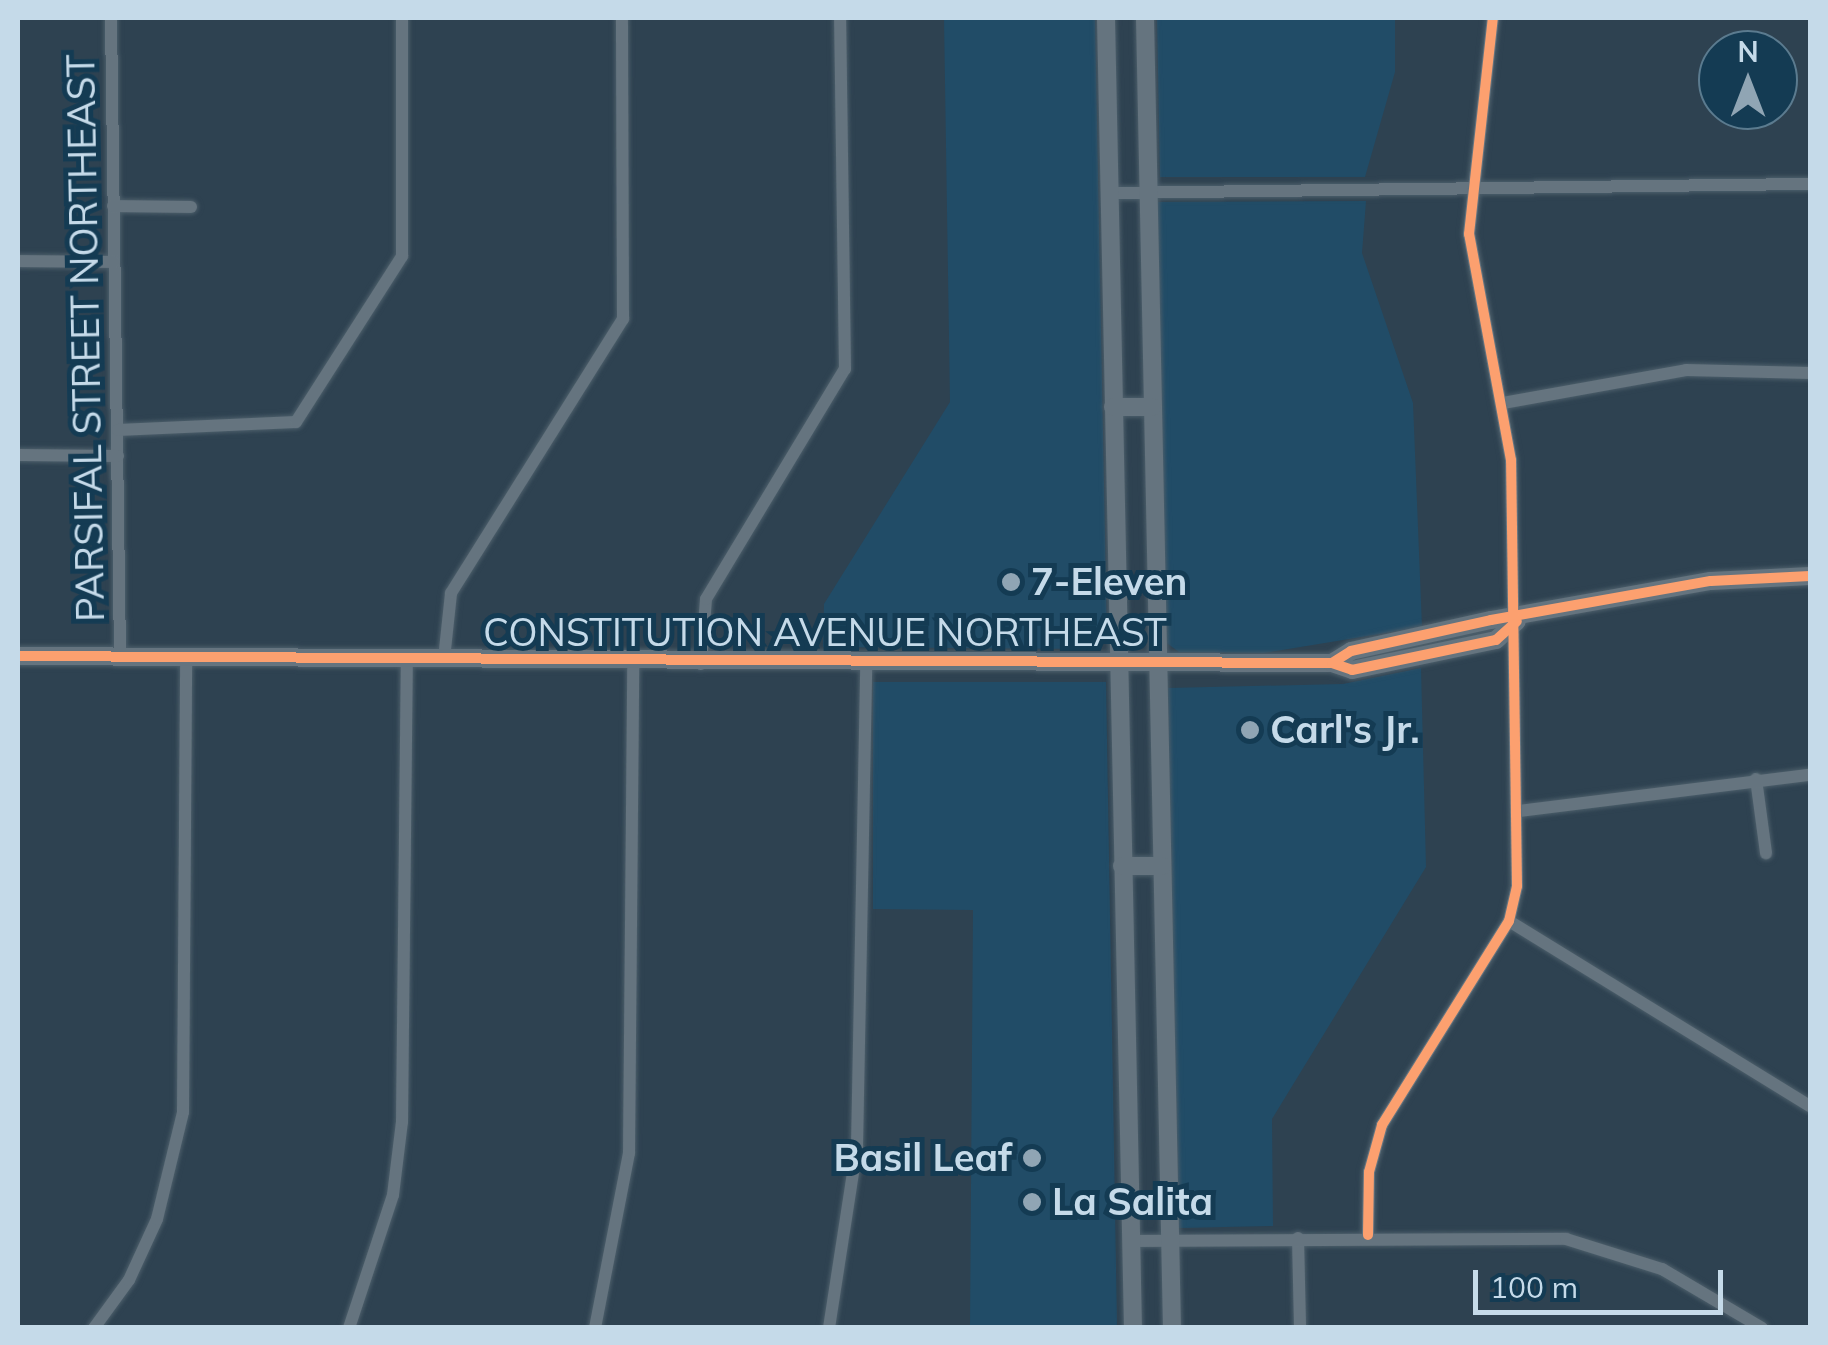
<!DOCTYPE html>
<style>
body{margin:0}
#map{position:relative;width:1828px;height:1345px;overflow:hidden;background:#2e4251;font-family:Mulish,sans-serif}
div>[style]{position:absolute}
.built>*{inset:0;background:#214c67}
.roads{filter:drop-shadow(0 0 2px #4c5e6a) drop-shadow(0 0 2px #4c5e6a)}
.street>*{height:12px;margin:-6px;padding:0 6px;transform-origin:6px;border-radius:6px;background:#65747f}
.secondary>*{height:18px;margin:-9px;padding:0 9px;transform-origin:9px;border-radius:9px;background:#65747f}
.cycleway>*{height:10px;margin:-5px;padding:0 5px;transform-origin:5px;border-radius:5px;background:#fca06f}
.dots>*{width:28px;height:28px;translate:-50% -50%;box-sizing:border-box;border:5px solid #143b53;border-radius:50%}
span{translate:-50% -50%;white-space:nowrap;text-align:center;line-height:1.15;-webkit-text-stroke:10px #143b53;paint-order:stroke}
.street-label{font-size:38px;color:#c5dae9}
.poi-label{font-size:38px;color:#c5dae9;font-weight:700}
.left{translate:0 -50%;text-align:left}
.right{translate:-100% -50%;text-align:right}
.frame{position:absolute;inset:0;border:20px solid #c5dae9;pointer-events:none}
.north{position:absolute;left:1698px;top:30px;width:100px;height:100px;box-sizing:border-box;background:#143b53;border:2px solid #5b7b8f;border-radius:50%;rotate:0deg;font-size:28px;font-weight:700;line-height:40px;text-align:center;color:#c5dae9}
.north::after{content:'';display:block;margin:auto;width:35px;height:45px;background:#90a5b4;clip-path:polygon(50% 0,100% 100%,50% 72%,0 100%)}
.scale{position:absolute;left:1473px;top:1270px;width:250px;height:45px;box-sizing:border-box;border:5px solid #c5dae9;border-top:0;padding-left:12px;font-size:30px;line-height:35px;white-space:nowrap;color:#c5dae9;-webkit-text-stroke:8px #143b53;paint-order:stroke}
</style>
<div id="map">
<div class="built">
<i style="clip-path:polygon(944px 18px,1095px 18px,1107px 640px,1097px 649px,823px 647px,824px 604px,950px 402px)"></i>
<i style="clip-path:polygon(1157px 18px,1395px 18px,1395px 72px,1365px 177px,1160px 177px)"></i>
<i style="clip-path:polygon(1366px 201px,1362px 253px,1413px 403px,1422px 627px,1264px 653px,1179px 652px,1164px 641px,1156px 202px)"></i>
<i style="clip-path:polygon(1421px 668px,1426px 867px,1272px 1119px,1273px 1226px,1179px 1228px,1168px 688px,1343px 684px)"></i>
<i style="clip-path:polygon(873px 682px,1106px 682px,1117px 1327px,970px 1327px,973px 910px,873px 909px)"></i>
</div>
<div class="roads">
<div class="street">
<i style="left:111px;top:18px;width:639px;rotate:89.19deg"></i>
<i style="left:1109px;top:193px;width:701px;rotate:-0.74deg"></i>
<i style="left:113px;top:206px;width:78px;rotate:0.7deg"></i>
<i style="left:18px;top:261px;width:96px;rotate:0.6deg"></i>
<i style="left:1503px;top:403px;width:186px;rotate:-10.2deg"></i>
<i style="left:1686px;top:370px;width:124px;rotate:1.4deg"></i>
<i style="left:118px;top:430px;width:178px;rotate:-2.6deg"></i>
<i style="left:296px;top:422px;width:197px;rotate:-57.4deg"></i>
<i style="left:402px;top:256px;width:238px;rotate:-90deg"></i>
<i style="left:18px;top:455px;width:100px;rotate:0.6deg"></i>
<i style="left:444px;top:659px;width:66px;rotate:-83.9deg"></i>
<i style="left:451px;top:593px;width:324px;rotate:-57.9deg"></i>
<i style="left:623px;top:319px;width:301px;rotate:-90.2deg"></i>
<i style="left:701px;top:664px;width:65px;rotate:-85.6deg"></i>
<i style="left:706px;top:599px;width:269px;rotate:-58.9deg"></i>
<i style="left:845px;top:369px;width:351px;rotate:-90.8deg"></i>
<i style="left:1756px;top:779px;width:75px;rotate:82.3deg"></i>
<i style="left:1519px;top:811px;width:293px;rotate:-7.1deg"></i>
<i style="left:1509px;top:921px;width:353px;rotate:31.6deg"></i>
<i style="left:1368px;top:1235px;width:63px;rotate:-89.1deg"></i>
<i style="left:1369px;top:1172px;width:49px;rotate:-74.5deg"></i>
<i style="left:1382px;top:1125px;width:240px;rotate:-58.1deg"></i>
<i style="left:1509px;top:921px;width:36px;rotate:-77deg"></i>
<i style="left:1517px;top:886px;width:426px;rotate:-90.8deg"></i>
<i style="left:1511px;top:460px;width:230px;rotate:-100.5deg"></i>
<i style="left:1469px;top:234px;width:217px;rotate:-83.7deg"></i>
<i style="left:1298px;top:1238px;width:90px;rotate:88.7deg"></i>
<i style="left:1132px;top:1241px;width:434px;rotate:-0.3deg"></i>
<i style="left:1566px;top:1239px;width:101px;rotate:17.4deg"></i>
<i style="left:1662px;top:1269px;width:116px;rotate:30.5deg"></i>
<i style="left:94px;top:1328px;width:59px;rotate:-53.9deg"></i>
<i style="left:129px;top:1280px;width:67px;rotate:-65.3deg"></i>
<i style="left:157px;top:1219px;width:110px;rotate:-76.3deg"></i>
<i style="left:183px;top:1112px;width:455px;rotate:-89.6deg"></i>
<i style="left:349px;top:1328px;width:140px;rotate:-71.7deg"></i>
<i style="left:393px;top:1195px;width:74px;rotate:-83deg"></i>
<i style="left:402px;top:1122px;width:463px;rotate:-89.4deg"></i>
<i style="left:595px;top:1328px;width:178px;rotate:-79deg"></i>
<i style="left:629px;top:1153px;width:491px;rotate:-89.5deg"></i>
<i style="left:829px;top:1328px;width:183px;rotate:-81.2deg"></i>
<i style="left:857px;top:1147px;width:481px;rotate:-88.9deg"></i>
</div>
<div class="secondary">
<i style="left:1106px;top:18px;width:1310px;rotate:88.82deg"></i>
<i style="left:1145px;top:18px;width:1310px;rotate:88.82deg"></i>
<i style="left:1113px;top:407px;width:39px"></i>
<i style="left:18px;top:656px;width:1314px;rotate:0.31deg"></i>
<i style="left:1332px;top:663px;width:21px;rotate:19deg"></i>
<i style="left:1352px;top:670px;width:147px;rotate:-11.8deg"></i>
<i style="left:1496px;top:640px;width:28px;rotate:-42deg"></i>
<i style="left:1332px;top:663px;width:22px;rotate:-32deg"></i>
<i style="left:1351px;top:651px;width:143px;rotate:-12.5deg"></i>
<i style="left:1491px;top:620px;width:223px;rotate:-10.1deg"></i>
<i style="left:1711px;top:581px;width:99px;rotate:-2.9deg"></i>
<i style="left:1122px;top:866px;width:40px"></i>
</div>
</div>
<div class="cycleway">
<i style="left:18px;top:656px;width:1314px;rotate:0.31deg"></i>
<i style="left:1332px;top:663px;width:21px;rotate:19deg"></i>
<i style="left:1352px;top:670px;width:147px;rotate:-11.8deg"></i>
<i style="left:1496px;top:640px;width:28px;rotate:-42deg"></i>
<i style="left:1332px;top:663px;width:22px;rotate:-32deg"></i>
<i style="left:1351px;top:651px;width:143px;rotate:-12.5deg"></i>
<i style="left:1491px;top:620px;width:223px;rotate:-10.1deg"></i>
<i style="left:1711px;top:581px;width:99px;rotate:-2.9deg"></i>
<i style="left:1368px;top:1235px;width:63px;rotate:-89.1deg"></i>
<i style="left:1369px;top:1172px;width:49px;rotate:-74.5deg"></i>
<i style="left:1382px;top:1125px;width:240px;rotate:-58.1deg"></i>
<i style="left:1509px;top:921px;width:36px;rotate:-77deg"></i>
<i style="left:1517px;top:886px;width:426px;rotate:-90.8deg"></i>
<i style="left:1511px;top:460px;width:230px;rotate:-100.5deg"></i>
<i style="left:1469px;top:234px;width:217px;rotate:-83.7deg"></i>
</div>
<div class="dots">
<i style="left:1011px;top:582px;background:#90a5b4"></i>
<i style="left:1250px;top:730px;background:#90a5b4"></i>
<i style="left:1032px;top:1158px;background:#90a5b4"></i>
<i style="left:1032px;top:1202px;background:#90a5b4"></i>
</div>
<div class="street-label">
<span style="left:86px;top:338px;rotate:-91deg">PARSIFAL STREET NORTHEAST</span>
<span style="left:825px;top:633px">CONSTITUTION AVENUE NORTHEAST</span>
</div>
<div class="poi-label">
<span class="left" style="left:1031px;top:582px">7-Eleven</span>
<span class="left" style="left:1270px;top:730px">Carl's Jr.</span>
<span class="right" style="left:1012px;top:1158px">Basil Leaf</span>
<span class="left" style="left:1052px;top:1202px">La Salita</span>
</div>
<div class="frame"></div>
<div class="north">N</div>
<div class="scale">100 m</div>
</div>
